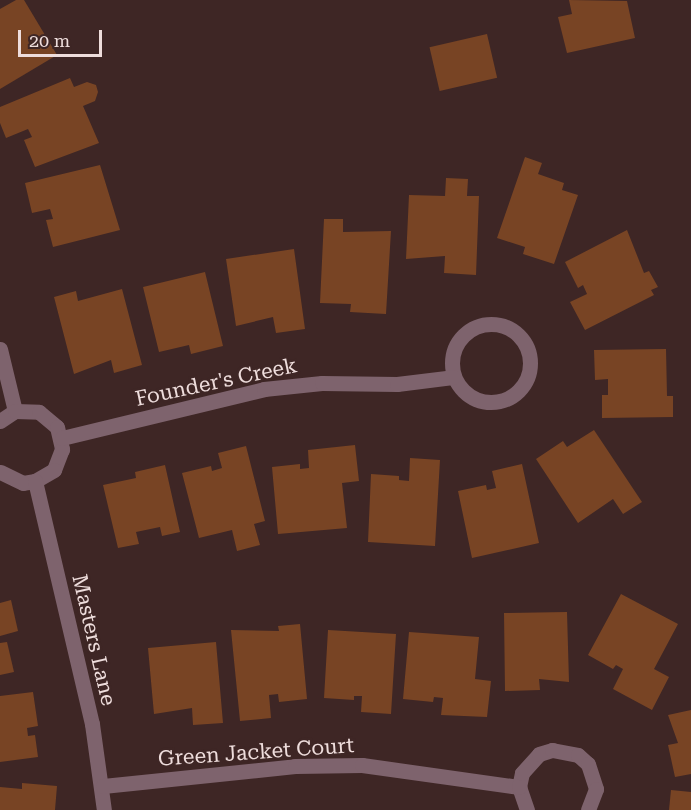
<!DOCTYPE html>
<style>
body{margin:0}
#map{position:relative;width:691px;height:810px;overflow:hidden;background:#3e2625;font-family:"Roboto Serif",serif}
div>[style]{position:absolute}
.building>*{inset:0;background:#784424;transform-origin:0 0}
.street>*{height:15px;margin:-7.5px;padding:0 7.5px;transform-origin:7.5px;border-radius:7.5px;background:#7e636d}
.street>.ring{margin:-7.5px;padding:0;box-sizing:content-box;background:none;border:15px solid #7e636d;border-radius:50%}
span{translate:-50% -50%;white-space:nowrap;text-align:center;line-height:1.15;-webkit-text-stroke:5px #3e2625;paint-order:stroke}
.street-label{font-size:21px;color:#eedddc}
.scale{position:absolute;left:18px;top:30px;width:84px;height:27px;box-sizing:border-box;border:3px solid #eedddc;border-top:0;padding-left:8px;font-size:18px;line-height:21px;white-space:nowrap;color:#eedddc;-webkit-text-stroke:4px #3e2625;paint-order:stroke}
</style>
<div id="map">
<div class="building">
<i style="clip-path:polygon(16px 0,24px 0,57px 55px,0 89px,0 9px)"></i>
<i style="clip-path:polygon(569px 0,627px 1px,635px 38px,567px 53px,558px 17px,572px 14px)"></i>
<i style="left:487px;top:34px;width:45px;height:59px;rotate:77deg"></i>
<i style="clip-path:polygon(70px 78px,74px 87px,87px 82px,96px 85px,98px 92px,95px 101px,83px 106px,99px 143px,35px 167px,24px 140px,32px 137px,28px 129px,6px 138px,0 123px,0 107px)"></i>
<i style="clip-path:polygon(525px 157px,542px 163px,538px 174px,564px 183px,562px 190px,578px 195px,554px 264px,523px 254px,525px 247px,497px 238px)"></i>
<i style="clip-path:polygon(100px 165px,120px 230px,53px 247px,46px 220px,53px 219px,50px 209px,32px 213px,25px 183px)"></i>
<i style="clip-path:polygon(446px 178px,468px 179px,467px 196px,479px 196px,476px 275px,444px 273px,445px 256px,406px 259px,409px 195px,445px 196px)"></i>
<i style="clip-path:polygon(324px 219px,343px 219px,343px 232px,391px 231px,386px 314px,350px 312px,351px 304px,320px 303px)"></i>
<i style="clip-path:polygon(627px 230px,644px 273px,649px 271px,658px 287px,651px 290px,654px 295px,585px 330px,570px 302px,587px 294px,583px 285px,578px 288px,565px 262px)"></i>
<i style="clip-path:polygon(294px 249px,305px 329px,276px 333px,273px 317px,236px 326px,226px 259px)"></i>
<i style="clip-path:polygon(205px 272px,223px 346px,191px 354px,189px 345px,159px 352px,143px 287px)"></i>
<i style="clip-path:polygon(122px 289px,142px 365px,114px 373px,111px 360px,74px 374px,54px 297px,76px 291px,78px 301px)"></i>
<i style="clip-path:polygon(666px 349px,667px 396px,673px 396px,673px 417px,602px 418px,602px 395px,608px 395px,608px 379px,595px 380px,594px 350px)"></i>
<i style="clip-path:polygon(594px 430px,642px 502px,623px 514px,613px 499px,578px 523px,536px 459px,563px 441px,567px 447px)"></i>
<i style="clip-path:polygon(355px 445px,359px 481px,342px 483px,347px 528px,278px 534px,272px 467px,300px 464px,300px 469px,309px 468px,308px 450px)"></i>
<i style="clip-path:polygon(246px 446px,265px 521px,254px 524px,260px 545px,237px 551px,232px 530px,199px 538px,182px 473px,211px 466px,212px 471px,222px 468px,218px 453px)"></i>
<i style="clip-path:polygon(410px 458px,440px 460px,435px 546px,368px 542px,371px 474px,399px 476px,399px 480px,409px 481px)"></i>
<i style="clip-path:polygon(522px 464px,539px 543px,472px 558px,458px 491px,486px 485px,487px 490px,496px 488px,492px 471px)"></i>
<i style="clip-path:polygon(165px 465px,180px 532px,162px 536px,160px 527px,136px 532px,139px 544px,118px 548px,103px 485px,136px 478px,135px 472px)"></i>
<i style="clip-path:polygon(621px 594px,678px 624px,654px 669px,669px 677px,652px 710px,613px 689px,623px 669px,616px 665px,613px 669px,588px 655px)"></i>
<i style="clip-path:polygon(11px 600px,18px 631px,0 636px,0 603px)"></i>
<i style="clip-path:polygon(567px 612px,569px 682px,539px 679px,540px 690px,505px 691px,504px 613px)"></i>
<i style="clip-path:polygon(300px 624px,307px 699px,279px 702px,278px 694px,269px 695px,271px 718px,240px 721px,231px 630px,279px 631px,278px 626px)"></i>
<i style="clip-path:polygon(328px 630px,396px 634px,391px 714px,361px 712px,362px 696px,354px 696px,354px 700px,324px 698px)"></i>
<i style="clip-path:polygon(409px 632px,479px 637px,475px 679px,491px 681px,487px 717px,441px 715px,443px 698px,434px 697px,433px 702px,403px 699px)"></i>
<i style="clip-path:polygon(7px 642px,14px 672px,0 675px,0 643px)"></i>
<i style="clip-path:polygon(216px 642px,223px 723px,193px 725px,192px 708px,154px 714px,148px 648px)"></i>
<i style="clip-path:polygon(33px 692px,38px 726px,27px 728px,28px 736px,35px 735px,38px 757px,0 762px,0 696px)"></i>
<i style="clip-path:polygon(691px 710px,691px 774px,675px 777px,668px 745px,678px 743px,668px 715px)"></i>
<i style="clip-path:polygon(22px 783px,57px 786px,55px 810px,0 810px,0 787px,22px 789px)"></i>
<i style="clip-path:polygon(671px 790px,691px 792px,691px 810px,669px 810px)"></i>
</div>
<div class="street">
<i class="ring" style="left:452px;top:324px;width:63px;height:63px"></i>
<i style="left:0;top:349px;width:64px;rotate:76.4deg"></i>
<i style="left:0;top:421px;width:18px;rotate:-34deg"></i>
<i style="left:15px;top:411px;width:24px;rotate:2deg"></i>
<i style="left:39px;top:412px;width:23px;rotate:40deg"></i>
<i style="left:57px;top:427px;width:23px;rotate:77deg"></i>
<i style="left:62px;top:449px;width:22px;rotate:111deg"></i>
<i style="left:54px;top:470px;width:22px;rotate:150deg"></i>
<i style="left:35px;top:481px;width:12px;rotate:171deg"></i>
<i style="left:23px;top:483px;width:25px;rotate:-154deg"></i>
<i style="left:62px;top:438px;width:208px;rotate:-13.6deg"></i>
<i style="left:264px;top:389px;width:58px;rotate:-5.9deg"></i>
<i style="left:322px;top:383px;width:75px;rotate:0.8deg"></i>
<i style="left:397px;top:384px;width:56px;rotate:-7.1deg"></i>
<i style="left:35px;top:481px;width:250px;rotate:76.8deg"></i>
<i style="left:92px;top:724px;width:87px;rotate:82.1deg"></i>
<i style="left:103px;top:786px;width:193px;rotate:-5.9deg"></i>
<i style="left:295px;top:766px;width:67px;rotate:-0.9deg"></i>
<i style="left:362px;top:765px;width:159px;rotate:8deg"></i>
<i style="left:527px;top:810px;width:24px;rotate:-109deg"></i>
<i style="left:519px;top:787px;width:14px;rotate:-78deg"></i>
<i style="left:522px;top:773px;width:25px;rotate:-48deg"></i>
<i style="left:539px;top:754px;width:14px;rotate:-17deg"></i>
<i style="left:552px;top:750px;width:26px;rotate:11deg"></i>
<i style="left:578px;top:755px;width:13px;rotate:42deg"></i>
<i style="left:588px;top:764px;width:26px;rotate:72deg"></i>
<i style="left:596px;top:789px;width:22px;rotate:111deg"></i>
</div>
<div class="street-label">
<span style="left:216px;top:382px;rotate:-12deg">Founder's Creek</span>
<span style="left:94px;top:640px;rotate:77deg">Masters Lane</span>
<span style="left:256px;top:752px;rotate:-4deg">Green Jacket Court</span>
</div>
<div class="scale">20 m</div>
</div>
